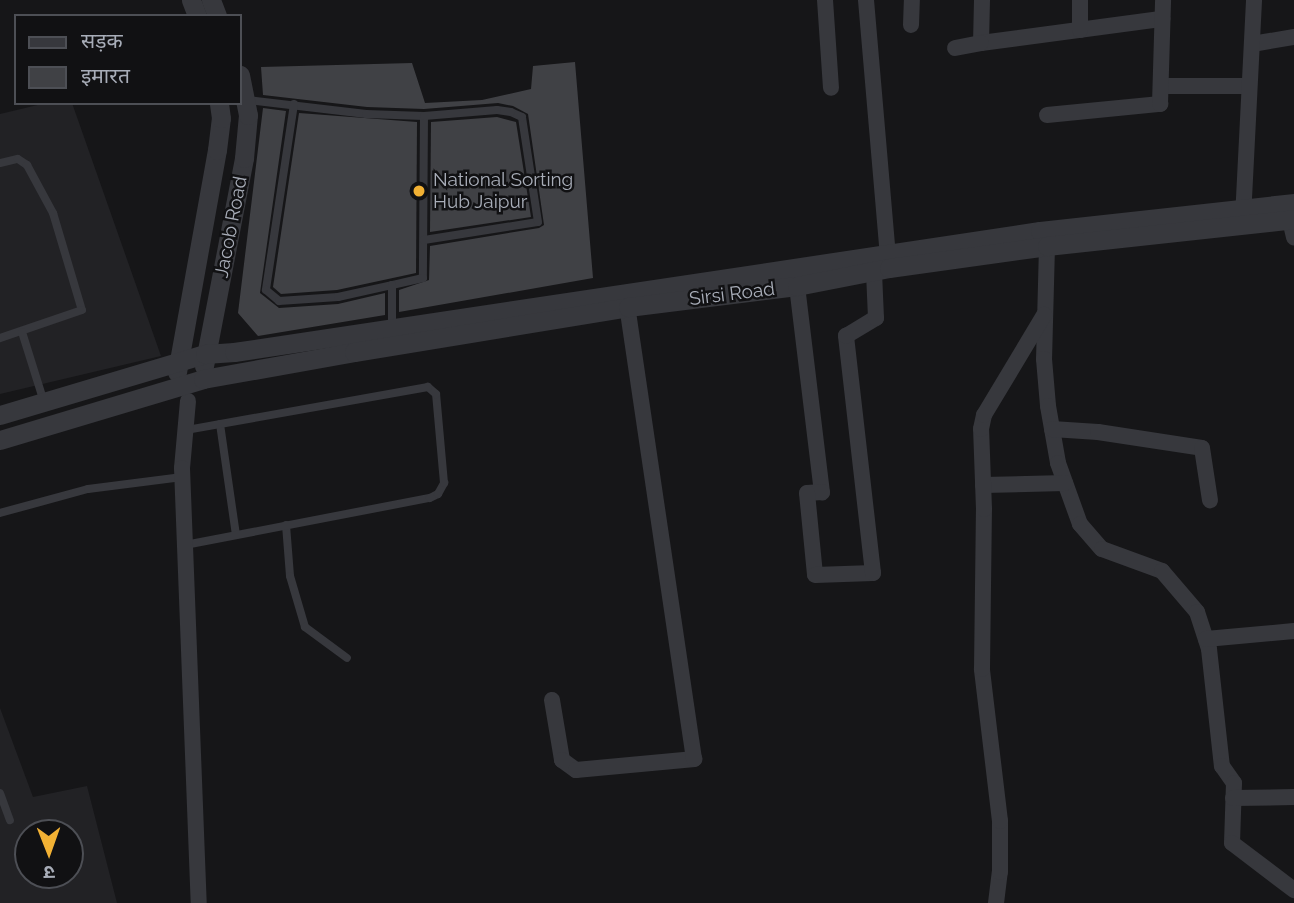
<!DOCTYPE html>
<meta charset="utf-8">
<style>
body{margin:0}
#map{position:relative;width:1294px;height:903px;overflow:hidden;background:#161618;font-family:Raleway,"Noto Sans Devanagari",sans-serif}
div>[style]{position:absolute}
.built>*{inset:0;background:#222225}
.building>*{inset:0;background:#404145}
.service>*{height:8px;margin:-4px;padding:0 4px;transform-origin:4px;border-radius:4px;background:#37383d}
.minor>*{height:16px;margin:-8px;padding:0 8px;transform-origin:8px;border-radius:8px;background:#37383d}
.tertiary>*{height:19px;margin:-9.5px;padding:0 9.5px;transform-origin:9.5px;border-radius:9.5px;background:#37383d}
.dots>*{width:19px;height:19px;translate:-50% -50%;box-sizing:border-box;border:4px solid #111113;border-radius:50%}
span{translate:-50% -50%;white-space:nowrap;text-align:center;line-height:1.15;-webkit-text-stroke:5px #111113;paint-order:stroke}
.poi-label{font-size:19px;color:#a8adb8}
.left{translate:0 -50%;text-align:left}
.street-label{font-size:19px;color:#a8adb8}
.legend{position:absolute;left:14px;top:14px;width:228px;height:91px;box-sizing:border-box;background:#111113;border:2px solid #4d4f55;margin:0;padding:9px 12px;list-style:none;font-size:21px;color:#a8adb8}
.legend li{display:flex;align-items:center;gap:14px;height:35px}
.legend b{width:35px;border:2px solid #4d4f55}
.north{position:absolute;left:14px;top:819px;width:70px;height:70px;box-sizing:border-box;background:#111113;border:2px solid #4d4f55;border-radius:50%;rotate:179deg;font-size:19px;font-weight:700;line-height:28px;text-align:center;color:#a8adb8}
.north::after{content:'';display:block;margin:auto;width:24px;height:32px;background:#f2b134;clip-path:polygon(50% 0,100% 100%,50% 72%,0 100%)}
</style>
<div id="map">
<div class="built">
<i style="clip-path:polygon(46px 103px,72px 103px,161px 356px,0 394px,0 114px)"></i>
<i style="clip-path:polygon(evenodd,0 708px,33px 797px,87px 786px,117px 903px,0 903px,0 708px,28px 833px,70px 833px,70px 875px,28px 875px,28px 833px)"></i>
</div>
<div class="building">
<i style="clip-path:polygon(575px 62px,593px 278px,399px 312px,399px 290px,429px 280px,430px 246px,539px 228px,544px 225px,528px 114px,513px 106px,498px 103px,424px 109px,367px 107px,263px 95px,261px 67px,412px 63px,425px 103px,482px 100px,531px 89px,533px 66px)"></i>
<i style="clip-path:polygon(263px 108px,286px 111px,260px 293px,279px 308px,338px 304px,385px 293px,385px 315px,258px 336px,238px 313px)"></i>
<i style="clip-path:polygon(299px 113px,417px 122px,416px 273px,337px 290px,281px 294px,273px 287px)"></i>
<i style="clip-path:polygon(497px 117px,516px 122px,531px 217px,430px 232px,431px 122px)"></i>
</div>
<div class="service">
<i style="left:247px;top:100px;width:120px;rotate:6.7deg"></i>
<i style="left:366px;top:114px;width:58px;rotate:2deg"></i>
<i style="left:424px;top:116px;width:162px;rotate:90.4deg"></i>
<i style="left:423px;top:278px;width:32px;rotate:167deg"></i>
<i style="left:294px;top:104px;width:188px;rotate:98.6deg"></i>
<i style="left:266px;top:290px;width:17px;rotate:40deg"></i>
<i style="left:279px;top:301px;width:59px;rotate:-3.9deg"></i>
<i style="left:338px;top:297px;width:55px;rotate:-12.5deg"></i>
<i style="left:392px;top:285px;width:42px;rotate:90deg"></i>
<i style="left:0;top:163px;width:18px;rotate:-13deg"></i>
<i style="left:18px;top:159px;width:11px;rotate:34deg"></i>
<i style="left:27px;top:165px;width:55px;rotate:61.6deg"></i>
<i style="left:53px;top:213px;width:101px;rotate:73.4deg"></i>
<i style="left:82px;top:310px;width:87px;rotate:161.1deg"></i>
<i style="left:424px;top:240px;width:115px;rotate:-9deg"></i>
<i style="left:538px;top:222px;width:106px;rotate:-98.7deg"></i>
<i style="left:522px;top:117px;width:12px;rotate:-156deg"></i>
<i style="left:511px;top:112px;width:14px;rotate:-172deg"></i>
<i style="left:497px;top:110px;width:73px;rotate:175.3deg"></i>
<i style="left:22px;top:332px;width:73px;rotate:72.6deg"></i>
<i style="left:220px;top:424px;width:112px;rotate:81.8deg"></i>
<i style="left:0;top:513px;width:91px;rotate:-15.3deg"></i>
<i style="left:88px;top:489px;width:95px;rotate:-7.3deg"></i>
<i style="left:286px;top:525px;width:51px;rotate:85.5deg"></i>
<i style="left:290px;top:576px;width:53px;rotate:73.6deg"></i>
<i style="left:305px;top:627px;width:52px;rotate:36.4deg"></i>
<i style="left:185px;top:545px;width:249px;rotate:-10.9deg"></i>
<i style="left:430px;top:498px;width:9px;rotate:-27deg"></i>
<i style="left:438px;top:494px;width:13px;rotate:-61deg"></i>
<i style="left:444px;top:483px;width:89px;rotate:-95.1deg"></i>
<i style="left:436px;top:394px;width:11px;rotate:-139deg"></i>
<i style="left:428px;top:387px;width:246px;rotate:169.9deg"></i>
<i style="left:0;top:793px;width:29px;rotate:70deg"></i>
</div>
<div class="minor">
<i style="left:825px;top:0;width:88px;rotate:86.1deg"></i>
<i style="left:866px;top:0;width:267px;rotate:85.1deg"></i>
<i style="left:982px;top:0;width:43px;rotate:91.3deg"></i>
<i style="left:981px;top:43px;width:183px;rotate:-7.6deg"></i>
<i style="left:911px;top:25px;width:25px;rotate:-88deg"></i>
<i style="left:1080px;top:30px;width:30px;rotate:-90deg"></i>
<i style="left:1252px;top:44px;width:43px;rotate:-9.5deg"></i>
<i style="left:955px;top:48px;width:26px;rotate:-11deg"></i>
<i style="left:1161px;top:86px;width:88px"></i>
<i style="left:1047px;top:115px;width:114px;rotate:-5.6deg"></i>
<i style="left:1160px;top:104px;width:104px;rotate:-88.3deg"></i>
<i style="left:1243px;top:218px;width:218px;rotate:-87.1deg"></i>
<i style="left:1290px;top:220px;width:18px;rotate:77deg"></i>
<i style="left:1047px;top:246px;width:113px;rotate:91.5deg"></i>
<i style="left:1044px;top:359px;width:47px;rotate:85.1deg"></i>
<i style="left:1048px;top:406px;width:58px;rotate:80deg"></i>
<i style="left:1058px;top:463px;width:65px;rotate:70.2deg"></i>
<i style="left:1080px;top:524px;width:33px;rotate:49deg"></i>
<i style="left:1102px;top:549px;width:64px;rotate:20.1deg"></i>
<i style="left:1162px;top:571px;width:54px;rotate:49.5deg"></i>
<i style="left:1197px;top:612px;width:39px;rotate:72deg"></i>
<i style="left:1209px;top:649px;width:118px;rotate:83.7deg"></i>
<i style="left:1222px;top:766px;width:21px;rotate:55deg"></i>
<i style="left:1234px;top:783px;width:60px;rotate:91.9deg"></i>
<i style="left:1232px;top:843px;width:78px;rotate:37.2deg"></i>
<i style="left:797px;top:286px;width:208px;rotate:83.1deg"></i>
<i style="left:822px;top:492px;width:15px;rotate:176deg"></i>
<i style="left:807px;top:493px;width:82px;rotate:84.4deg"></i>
<i style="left:815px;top:575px;width:58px;rotate:-2deg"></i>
<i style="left:873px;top:573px;width:239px;rotate:-96.5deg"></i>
<i style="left:846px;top:336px;width:35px;rotate:-31deg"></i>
<i style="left:876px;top:318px;width:45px;rotate:-92.5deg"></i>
<i style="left:188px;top:401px;width:67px;rotate:95.1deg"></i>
<i style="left:182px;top:468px;width:435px;rotate:87.8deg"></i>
<i style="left:1052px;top:429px;width:46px;rotate:3.7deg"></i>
<i style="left:1098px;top:432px;width:105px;rotate:8.7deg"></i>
<i style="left:1202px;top:448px;width:53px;rotate:81.3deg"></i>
<i style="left:983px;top:485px;width:82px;rotate:-1.4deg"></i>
<i style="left:1206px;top:639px;width:88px;rotate:-5.2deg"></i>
<i style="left:552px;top:700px;width:61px;rotate:80.5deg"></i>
<i style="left:562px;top:760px;width:17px;rotate:36deg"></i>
<i style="left:576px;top:770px;width:119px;rotate:-5.3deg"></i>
<i style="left:694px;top:759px;width:466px;rotate:-98.4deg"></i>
<i style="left:1233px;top:798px;width:61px;rotate:-0.9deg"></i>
<i style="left:996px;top:903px;width:31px;rotate:-83deg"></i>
<i style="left:1000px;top:872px;width:51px;rotate:-90deg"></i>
<i style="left:1000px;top:821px;width:153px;rotate:-96.8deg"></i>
<i style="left:982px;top:669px;width:160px;rotate:-89.3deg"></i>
<i style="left:984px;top:509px;width:80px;rotate:-92.1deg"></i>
<i style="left:981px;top:429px;width:14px;rotate:-78deg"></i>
<i style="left:984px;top:415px;width:117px;rotate:-59deg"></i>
</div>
<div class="tertiary">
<i style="left:191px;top:0;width:17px;rotate:69deg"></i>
<i style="left:211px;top:0;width:17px;rotate:69deg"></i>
<i style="left:204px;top:366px;width:212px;rotate:-79.1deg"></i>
<i style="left:244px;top:158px;width:43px;rotate:-84.7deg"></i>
<i style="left:248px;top:115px;width:41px;rotate:-101.3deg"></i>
<i style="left:177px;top:372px;width:226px;rotate:-79.8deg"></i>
<i style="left:217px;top:150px;width:32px;rotate:-83deg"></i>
<i style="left:221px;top:118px;width:15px;rotate:-98deg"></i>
<i style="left:0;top:415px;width:214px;rotate:-16.6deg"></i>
<i style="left:205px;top:354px;width:29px;rotate:-4deg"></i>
<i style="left:234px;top:352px;width:815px;rotate:-8.54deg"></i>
<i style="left:1040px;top:231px;width:256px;rotate:-6.3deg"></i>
<i style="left:0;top:440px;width:212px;rotate:-16.7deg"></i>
<i style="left:203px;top:379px;width:153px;rotate:-10.1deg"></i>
<i style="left:354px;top:352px;width:278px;rotate:-9.3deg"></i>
<i style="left:628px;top:307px;width:170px;rotate:-7.1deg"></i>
<i style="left:797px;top:286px;width:94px;rotate:-11.1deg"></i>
<i style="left:889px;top:268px;width:160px;rotate:-7.9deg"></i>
<i style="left:1047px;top:246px;width:248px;rotate:-6.2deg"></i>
</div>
<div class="dots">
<i style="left:419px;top:191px;background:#f2b134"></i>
</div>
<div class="poi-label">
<span class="left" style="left:433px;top:191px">National Sorting<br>Hub Jaipur</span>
</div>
<div class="street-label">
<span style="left:231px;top:227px;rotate:-79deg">Jacob Road</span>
<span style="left:732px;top:294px;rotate:-7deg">Sirsi Road</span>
</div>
<ul class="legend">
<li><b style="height:9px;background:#37383d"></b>सड़क</li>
<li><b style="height:19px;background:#404145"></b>इमारत</li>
</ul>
<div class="north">उ</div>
</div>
